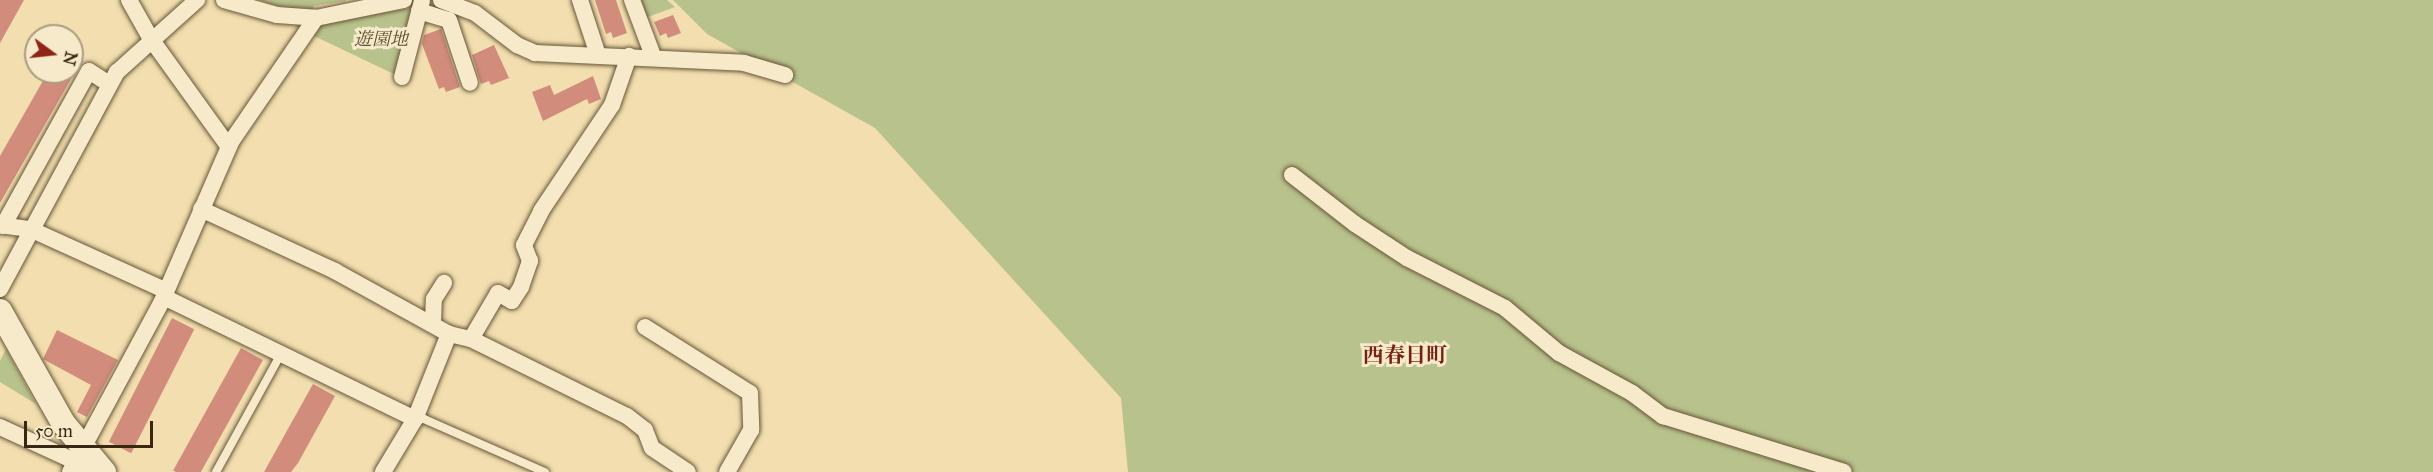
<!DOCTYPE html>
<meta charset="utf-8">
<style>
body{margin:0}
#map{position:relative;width:2433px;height:472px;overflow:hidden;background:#f2deae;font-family:"IM FELL Great Primer","Noto Serif JP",serif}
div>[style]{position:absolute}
.green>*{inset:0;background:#b8c28c}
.building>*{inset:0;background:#d18c7b;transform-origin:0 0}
.roads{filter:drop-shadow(0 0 2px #665638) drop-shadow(0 0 2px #665638)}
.lane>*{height:8px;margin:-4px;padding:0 4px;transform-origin:4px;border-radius:4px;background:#f7eaca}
.street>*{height:16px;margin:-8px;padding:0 8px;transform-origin:8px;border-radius:8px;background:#f7eaca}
.secondary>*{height:24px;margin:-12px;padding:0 12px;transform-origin:12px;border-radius:12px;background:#f7eaca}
span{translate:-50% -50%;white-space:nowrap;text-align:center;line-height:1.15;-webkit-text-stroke:6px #f7eaca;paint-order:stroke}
.park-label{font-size:18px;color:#584e30;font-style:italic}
.quarter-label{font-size:21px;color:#7a1f14;font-weight:700}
.north{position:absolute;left:24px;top:24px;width:60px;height:60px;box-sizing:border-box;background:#f7eaca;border:2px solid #ab9c80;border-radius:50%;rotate:105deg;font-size:16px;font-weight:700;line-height:24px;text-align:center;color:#382811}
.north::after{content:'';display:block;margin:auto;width:21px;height:27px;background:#8f2418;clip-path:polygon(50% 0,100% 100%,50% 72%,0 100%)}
.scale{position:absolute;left:24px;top:421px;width:129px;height:27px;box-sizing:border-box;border:3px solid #382811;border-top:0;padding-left:8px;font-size:18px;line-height:21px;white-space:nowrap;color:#382811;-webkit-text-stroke:4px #f7eaca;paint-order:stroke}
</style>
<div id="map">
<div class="green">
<i style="clip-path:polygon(259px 0,346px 0,346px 1px,314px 6px,312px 10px,288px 9px)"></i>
<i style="clip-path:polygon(640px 0,667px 0,675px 7px,645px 18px)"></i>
<i style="clip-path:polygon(673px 0,2433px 0,2433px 472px,1128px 472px,1121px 398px,875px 128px,707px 34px)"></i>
<i style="clip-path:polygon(416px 7px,398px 76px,310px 34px,315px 25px)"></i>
<i style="clip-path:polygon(6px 349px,36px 404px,0 382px,0 361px)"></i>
</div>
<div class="building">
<i style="clip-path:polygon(0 0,24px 0,0 43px)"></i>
<i style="clip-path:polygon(595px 0,616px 0,627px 33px,613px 38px,611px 32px,606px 34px)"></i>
<i style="clip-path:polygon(673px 15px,681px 33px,668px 38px,666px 33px,660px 36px,654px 22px)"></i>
<i style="clip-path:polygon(441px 29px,460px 87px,446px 92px,444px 87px,439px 89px,422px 44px,424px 35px)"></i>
<i style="clip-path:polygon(494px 45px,509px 78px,491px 85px,489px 81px,481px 84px,472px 55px)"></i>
<i style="clip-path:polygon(48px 72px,75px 72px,0 203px,0 156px)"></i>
<i style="clip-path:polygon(593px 76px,601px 99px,589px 104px,587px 99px,543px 121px,532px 92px,550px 85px,554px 95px)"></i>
<i style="left:172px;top:318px;width:25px;height:139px;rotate:27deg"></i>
<i style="clip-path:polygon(57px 330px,118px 360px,87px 417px,77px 412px,91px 385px,43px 359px)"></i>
<i style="left:241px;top:348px;width:25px;height:140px;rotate:29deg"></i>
<i style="clip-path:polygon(313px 384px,335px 396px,298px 463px,291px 472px,264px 472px)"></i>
</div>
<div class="roads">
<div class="lane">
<i style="left:415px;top:419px;width:9px"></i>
<i style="left:424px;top:419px;width:132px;rotate:23.7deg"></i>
<i style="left:216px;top:472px;width:135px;rotate:-61.2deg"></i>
</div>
<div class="street">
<i style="left:129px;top:0;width:45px;rotate:60.6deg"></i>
<i style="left:151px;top:39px;width:133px;rotate:54.2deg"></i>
<i style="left:224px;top:0;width:55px;rotate:15.8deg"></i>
<i style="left:277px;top:15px;width:39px;rotate:4deg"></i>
<i style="left:316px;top:18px;width:90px;rotate:-11.6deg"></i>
<i style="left:441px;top:0;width:36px;rotate:21deg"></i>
<i style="left:475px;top:13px;width:53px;rotate:37.3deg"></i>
<i style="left:517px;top:45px;width:20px;rotate:24deg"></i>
<i style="left:535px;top:53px;width:209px;rotate:2.7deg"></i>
<i style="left:744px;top:63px;width:43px;rotate:16.3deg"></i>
<i style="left:580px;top:0;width:58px;rotate:71.9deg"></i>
<i style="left:632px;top:0;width:60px;rotate:69.4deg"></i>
<i style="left:419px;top:11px;width:31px;rotate:17deg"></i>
<i style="left:449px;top:20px;width:66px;rotate:71.6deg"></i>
<i style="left:402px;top:77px;width:79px;rotate:-75.3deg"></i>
<i style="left:1292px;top:175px;width:80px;rotate:37.9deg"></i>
<i style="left:1355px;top:224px;width:62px;rotate:33.2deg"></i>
<i style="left:1407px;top:258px;width:110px;rotate:27deg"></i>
<i style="left:1505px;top:308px;width:70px;rotate:39.8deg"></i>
<i style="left:1559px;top:353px;width:83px;rotate:28.7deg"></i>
<i style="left:1632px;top:393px;width:39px;rotate:37deg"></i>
<i style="left:1663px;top:416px;width:189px;rotate:17.2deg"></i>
<i style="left:201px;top:209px;width:148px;rotate:24.8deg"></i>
<i style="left:335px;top:271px;width:130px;rotate:28.9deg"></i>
<i style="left:0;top:225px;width:30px;rotate:8deg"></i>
<i style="left:30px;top:229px;width:145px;rotate:24.4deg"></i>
<i style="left:162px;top:289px;width:12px;rotate:59deg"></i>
<i style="left:168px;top:299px;width:275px;rotate:25.9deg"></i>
<i style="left:415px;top:419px;width:92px;rotate:-68.2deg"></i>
<i style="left:449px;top:334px;width:23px;rotate:13deg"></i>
<i style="left:471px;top:339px;width:174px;rotate:26.3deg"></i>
<i style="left:627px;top:416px;width:23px;rotate:38deg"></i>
<i style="left:645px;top:430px;width:19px;rotate:69deg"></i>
<i style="left:652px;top:448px;width:43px;rotate:33.7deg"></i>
<i style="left:3px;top:226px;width:177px;rotate:-61deg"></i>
<i style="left:89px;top:71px;width:24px;rotate:33deg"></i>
<i style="left:0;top:289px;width:247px;rotate:-61.7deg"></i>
<i style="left:117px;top:72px;width:108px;rotate:-42deg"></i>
<i style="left:433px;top:323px;width:24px;rotate:-88deg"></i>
<i style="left:434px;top:299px;width:19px;rotate:-58deg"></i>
<i style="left:645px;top:327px;width:124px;rotate:32.2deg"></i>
<i style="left:750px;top:393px;width:37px;rotate:88deg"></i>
<i style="left:751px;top:430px;width:48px;rotate:119.7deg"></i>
<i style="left:471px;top:339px;width:53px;rotate:-59.6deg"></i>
<i style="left:498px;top:293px;width:16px;rotate:30deg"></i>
<i style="left:512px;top:301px;width:17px;rotate:-57deg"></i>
<i style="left:521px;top:287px;width:28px;rotate:-71deg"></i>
<i style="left:530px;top:261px;width:17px;rotate:-111deg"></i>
<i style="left:524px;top:245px;width:38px;rotate:-63deg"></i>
<i style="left:541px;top:211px;width:128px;rotate:-56.2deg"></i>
<i style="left:612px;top:105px;width:52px;rotate:-70.9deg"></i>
<i style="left:0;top:427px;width:94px;rotate:24.6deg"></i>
<i style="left:70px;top:472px;width:194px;rotate:-61.7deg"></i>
<i style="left:162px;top:301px;width:173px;rotate:-66.5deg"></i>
<i style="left:231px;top:142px;width:150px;rotate:-55.6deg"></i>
<i style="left:383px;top:472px;width:62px;rotate:-58.9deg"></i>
</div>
<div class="secondary">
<i style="left:0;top:311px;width:129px;rotate:60.6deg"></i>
<i style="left:63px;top:423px;width:64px;rotate:50.1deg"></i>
</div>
</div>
<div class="park-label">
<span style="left:381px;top:39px">遊園地</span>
</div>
<div class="quarter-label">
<span style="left:1405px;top:355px">西春日町</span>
</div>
<div class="north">N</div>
<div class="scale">50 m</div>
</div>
